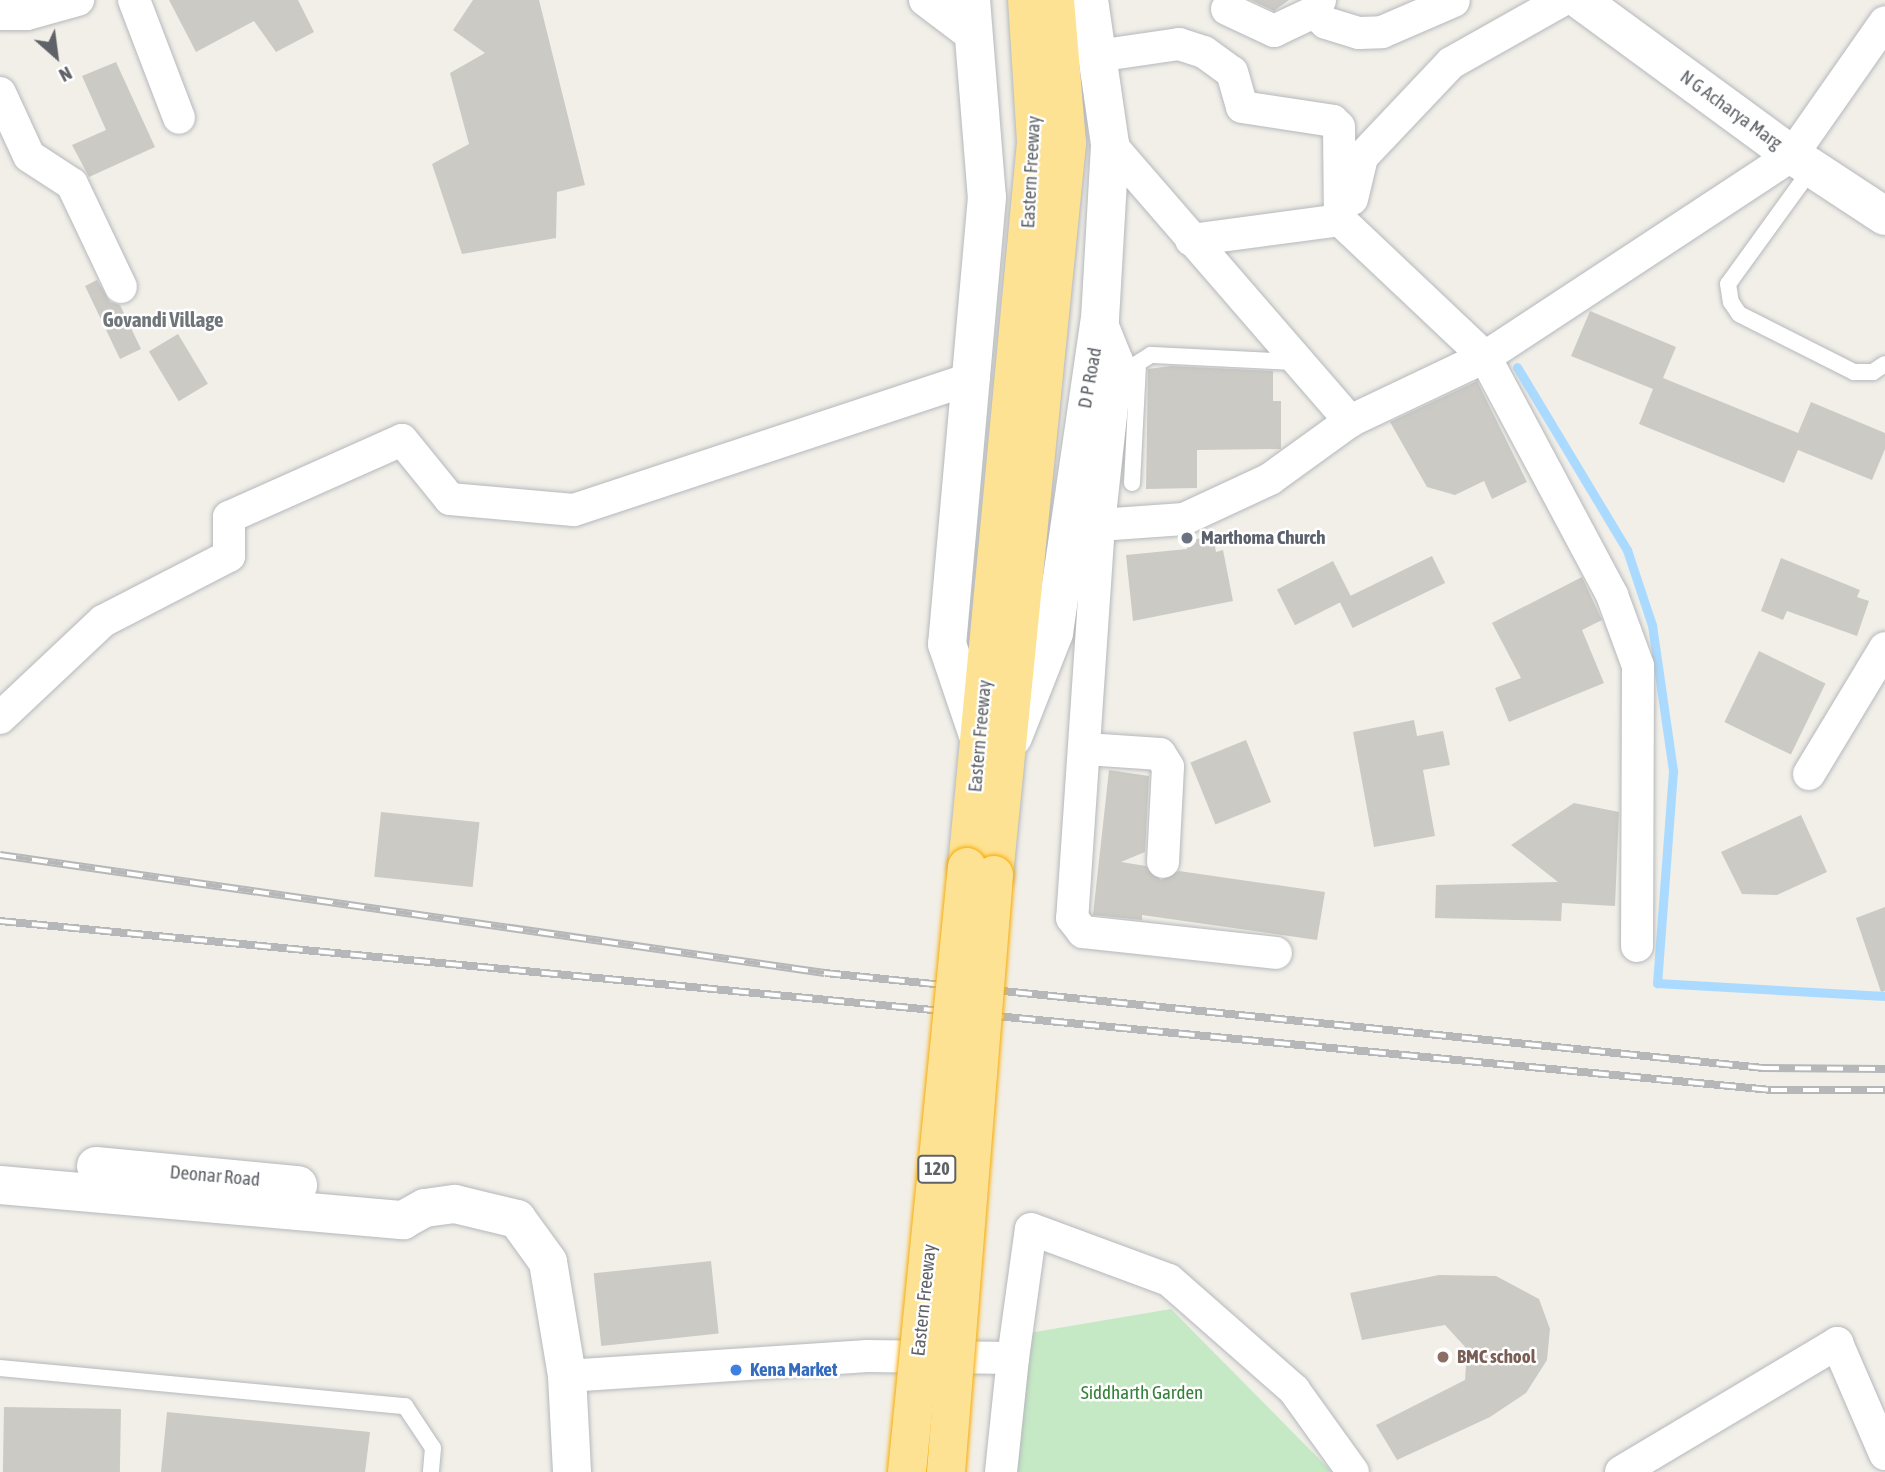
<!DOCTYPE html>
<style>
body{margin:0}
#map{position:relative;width:1885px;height:1472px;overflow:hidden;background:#f1efe8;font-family:"Asap Condensed",sans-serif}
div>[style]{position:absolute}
.green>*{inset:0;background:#c5e8c5}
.stream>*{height:9px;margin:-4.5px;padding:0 4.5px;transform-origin:4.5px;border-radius:4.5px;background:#aadaff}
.building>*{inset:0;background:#cccac5;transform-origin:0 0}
.roads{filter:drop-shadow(0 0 2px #b5b8bc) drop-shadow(0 0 2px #b5b8bc)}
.service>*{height:16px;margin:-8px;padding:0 8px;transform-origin:8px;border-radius:8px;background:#fff}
.minor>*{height:32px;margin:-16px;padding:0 16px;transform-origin:16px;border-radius:16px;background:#fff}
.tertiary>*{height:38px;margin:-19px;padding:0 19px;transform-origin:19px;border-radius:19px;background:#fff}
.secondary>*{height:38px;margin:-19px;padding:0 19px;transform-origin:19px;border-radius:19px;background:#fff}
.motorway>*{height:38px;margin:-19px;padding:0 19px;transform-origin:19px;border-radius:19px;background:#fde293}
.rail>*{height:8px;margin-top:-4px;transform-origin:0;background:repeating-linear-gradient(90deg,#fff 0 16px,#b6b7b8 0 32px);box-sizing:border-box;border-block:2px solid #b6b7b8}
.bridges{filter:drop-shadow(0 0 2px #f9ab00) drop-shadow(0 0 2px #f9ab00)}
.motorway-bridge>*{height:38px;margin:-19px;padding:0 19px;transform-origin:19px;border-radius:19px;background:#fde293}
.dots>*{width:19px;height:19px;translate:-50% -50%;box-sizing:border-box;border:4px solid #fff;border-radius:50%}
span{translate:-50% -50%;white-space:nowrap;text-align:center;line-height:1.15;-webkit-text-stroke:5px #fff;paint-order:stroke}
.shield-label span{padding:2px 5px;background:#fff;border:2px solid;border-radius:5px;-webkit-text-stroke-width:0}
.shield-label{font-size:18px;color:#5f6368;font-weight:700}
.street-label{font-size:19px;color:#5f6368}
.worship-label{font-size:19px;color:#5b616d;font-weight:700}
.left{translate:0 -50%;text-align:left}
.education-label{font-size:19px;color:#785e54;font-weight:700}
.shop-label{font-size:19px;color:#366cbe;font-weight:700}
.park-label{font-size:19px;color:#348238}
.neighbourhood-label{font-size:21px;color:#70757a;font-weight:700}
.north{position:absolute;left:21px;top:21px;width:70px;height:70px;-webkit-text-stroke:5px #fff;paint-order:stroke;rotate:152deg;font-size:19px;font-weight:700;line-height:28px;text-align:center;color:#5f6368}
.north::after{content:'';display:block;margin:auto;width:24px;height:32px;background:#5f6368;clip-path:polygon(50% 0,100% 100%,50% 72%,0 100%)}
</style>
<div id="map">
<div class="green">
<i style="clip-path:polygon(1171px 1309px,1332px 1472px,1015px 1472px,1029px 1333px)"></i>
</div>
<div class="stream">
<i style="left:1517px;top:367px;width:214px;rotate:59deg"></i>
<i style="left:1627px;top:550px;width:79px;rotate:71.6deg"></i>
<i style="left:1652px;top:625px;width:148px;rotate:81.8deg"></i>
<i style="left:1673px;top:771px;width:213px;rotate:94.3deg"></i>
<i style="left:1657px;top:983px;width:228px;rotate:3.3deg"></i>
</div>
<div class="building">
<i style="clip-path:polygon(169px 0,298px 0,314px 32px,276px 52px,254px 21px,196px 52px)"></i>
<i style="clip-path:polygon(473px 0,539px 0,585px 185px,557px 192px,556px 238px,462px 254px,432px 164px,469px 144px,450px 73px,485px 53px,453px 30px)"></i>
<i style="clip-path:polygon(1251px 0,1289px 0,1274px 11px)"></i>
<i style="clip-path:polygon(116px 62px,155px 147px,89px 177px,72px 145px,106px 130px,82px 76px)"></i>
<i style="clip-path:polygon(97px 280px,110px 302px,120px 305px,141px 349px,120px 359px,85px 286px)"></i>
<i style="clip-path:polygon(1590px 311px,1676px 347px,1663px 378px,1798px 433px,1811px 402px,1885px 433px,1885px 449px,1872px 480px,1798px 450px,1784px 483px,1639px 424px,1653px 389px,1571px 356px)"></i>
<i style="left:178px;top:334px;width:58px;height:34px;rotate:59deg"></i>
<i style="clip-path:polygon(1171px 366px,1273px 371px,1273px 401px,1281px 401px,1281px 449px,1197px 450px,1197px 488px,1146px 489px,1148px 369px)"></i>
<i style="clip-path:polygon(1477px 381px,1527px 482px,1492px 499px,1484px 481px,1455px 495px,1427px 487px,1390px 422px)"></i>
<i style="clip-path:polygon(1213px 536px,1216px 552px,1223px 550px,1233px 601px,1133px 621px,1126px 555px,1187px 549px,1186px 541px)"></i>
<i style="left:1432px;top:556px;width:30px;height:103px;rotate:64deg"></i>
<i style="clip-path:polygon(1781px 558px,1860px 590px,1857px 597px,1869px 601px,1857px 636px,1787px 611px,1783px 620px,1761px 611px)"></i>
<i style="left:1333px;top:561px;width:40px;height:63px;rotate:63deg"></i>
<i style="clip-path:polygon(1582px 577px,1602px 620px,1582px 630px,1604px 683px,1509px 722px,1495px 688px,1521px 678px,1492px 623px)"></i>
<i style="left:1759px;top:651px;width:74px;height:79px;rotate:26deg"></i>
<i style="clip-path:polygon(1414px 720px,1417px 736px,1443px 731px,1450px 765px,1423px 770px,1435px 836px,1374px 847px,1353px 732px)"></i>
<i style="left:1246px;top:740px;width:67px;height:60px;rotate:68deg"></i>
<i style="clip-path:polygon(1109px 770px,1149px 776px,1145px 852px,1121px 862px,1146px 866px,1161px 880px,1179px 871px,1325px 892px,1317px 940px,1142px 915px,1142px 920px,1093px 915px)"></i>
<i style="clip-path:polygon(1574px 803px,1619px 812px,1615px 906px,1562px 903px,1561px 921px,1435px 918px,1436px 885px,1558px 882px,1511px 845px)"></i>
<i style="left:381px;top:812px;width:99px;height:65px;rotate:6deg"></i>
<i style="clip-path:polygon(1801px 815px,1827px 872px,1777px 895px,1742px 894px,1721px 852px)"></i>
<i style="clip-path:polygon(1885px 907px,1885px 991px,1881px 992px,1856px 918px)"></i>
<i style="left:711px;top:1261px;width:73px;height:118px;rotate:84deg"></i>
<i style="clip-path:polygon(1439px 1275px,1496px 1276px,1539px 1299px,1550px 1329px,1547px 1360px,1526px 1393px,1490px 1417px,1397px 1460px,1376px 1425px,1465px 1380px,1467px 1349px,1445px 1325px,1362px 1340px,1350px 1293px)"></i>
<i style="left:4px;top:1407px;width:117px;height:65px;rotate:1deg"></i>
<i style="clip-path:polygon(167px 1412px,370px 1432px,365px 1472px,161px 1472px)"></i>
</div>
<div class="roads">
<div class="service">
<i style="left:1812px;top:168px;width:143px;rotate:125.9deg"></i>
<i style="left:1728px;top:284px;width:18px;rotate:81deg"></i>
<i style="left:1731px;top:302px;width:14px;rotate:56deg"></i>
<i style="left:1739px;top:314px;width:129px;rotate:26.8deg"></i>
<i style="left:1854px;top:372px;width:19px"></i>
<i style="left:1873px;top:372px;width:14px;rotate:-34deg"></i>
<i style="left:1132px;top:483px;width:120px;rotate:-87.1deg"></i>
<i style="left:1138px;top:363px;width:15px;rotate:-32deg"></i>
<i style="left:1151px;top:355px;width:145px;rotate:2.8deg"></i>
<i style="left:0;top:1368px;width:407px;rotate:5.4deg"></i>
<i style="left:405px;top:1406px;width:50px;rotate:56.3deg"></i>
<i style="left:433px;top:1448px;width:24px;rotate:95deg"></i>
</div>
<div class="minor">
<i style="left:134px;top:0;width:126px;rotate:69.1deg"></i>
<i style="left:925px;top:0;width:63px;rotate:37.2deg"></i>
<i style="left:1227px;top:9px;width:52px;rotate:25.1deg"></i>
<i style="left:1274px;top:31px;width:44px;rotate:-25.4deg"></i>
<i style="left:1314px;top:12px;width:13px;rotate:-63deg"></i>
<i style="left:1314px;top:12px;width:16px;rotate:43deg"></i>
<i style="left:1326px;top:23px;width:34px;rotate:17deg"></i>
<i style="left:1359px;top:33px;width:23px;rotate:-2deg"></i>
<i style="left:1382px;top:32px;width:78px;rotate:-23.3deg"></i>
<i style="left:0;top:14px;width:27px"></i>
<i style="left:27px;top:14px;width:53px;rotate:-15.4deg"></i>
<i style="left:1097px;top:56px;width:83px;rotate:-8.3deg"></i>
<i style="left:1179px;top:44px;width:26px;rotate:18deg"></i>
<i style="left:1204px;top:52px;width:34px;rotate:36deg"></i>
<i style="left:1232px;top:72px;width:36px;rotate:74deg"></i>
<i style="left:1242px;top:107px;width:92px;rotate:8.7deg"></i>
<i style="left:1333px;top:121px;width:8px;rotate:45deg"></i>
<i style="left:1339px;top:127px;width:93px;rotate:89.4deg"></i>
<i style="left:1340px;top:220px;width:199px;rotate:43.4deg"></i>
<i style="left:1485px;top:357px;width:270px;rotate:61.9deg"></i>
<i style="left:1612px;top:595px;width:76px;rotate:69.9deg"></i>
<i style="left:1638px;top:666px;width:280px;rotate:90.2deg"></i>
<i style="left:0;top:93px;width:69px;rotate:65.3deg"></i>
<i style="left:29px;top:156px;width:51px;rotate:33.1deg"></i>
<i style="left:72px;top:184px;width:114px;rotate:64.6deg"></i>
<i style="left:1110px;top:144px;width:367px;rotate:49.1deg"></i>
<i style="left:1350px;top:421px;width:149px;rotate:-25.4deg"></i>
<i style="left:1485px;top:357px;width:367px;rotate:-33.3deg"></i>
<i style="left:1792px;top:155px;width:162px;rotate:-55deg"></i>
<i style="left:1352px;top:199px;width:43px;rotate:-76.6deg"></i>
<i style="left:1362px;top:157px;width:129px;rotate:-46.6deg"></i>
<i style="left:1451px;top:63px;width:129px;rotate:-29.4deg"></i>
<i style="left:1191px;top:240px;width:150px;rotate:-7.6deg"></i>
<i style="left:1100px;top:319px;width:45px;rotate:68deg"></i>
<i style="left:1117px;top:361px;width:165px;rotate:96.3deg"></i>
<i style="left:1099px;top:525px;width:85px;rotate:-4deg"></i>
<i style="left:1184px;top:519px;width:95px;rotate:-24.9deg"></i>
<i style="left:1270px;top:479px;width:99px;rotate:-35.9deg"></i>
<i style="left:1099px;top:525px;width:394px;rotate:93.9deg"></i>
<i style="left:1072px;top:918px;width:18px;rotate:52deg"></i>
<i style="left:1083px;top:932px;width:194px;rotate:6.2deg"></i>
<i style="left:0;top:718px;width:141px;rotate:-43.3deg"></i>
<i style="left:103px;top:621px;width:142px;rotate:-27.3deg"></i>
<i style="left:229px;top:556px;width:39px;rotate:-90deg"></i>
<i style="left:229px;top:517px;width:189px;rotate:-24deg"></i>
<i style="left:402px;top:440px;width:76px;rotate:50.9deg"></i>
<i style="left:450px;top:499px;width:124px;rotate:5.1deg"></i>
<i style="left:574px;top:510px;width:421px;rotate:-18.3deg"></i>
<i style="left:1086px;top:749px;width:74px;rotate:3.9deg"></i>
<i style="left:1160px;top:754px;width:15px;rotate:58deg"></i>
<i style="left:1168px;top:767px;width:95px;rotate:93deg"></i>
<i style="left:1809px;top:774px;width:147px;rotate:-58.9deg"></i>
<i style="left:567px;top:1376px;width:301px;rotate:-3.8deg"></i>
<i style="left:867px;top:1356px;width:146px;rotate:0.8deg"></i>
<i style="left:1013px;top:1358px;width:130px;rotate:-82.1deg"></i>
<i style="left:1031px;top:1229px;width:147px;rotate:20.3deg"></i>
<i style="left:1169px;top:1280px;width:167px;rotate:41.3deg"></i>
<i style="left:1294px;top:1390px;width:101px;rotate:54.3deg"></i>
<i style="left:1001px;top:1472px;width:115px;rotate:-84deg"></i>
<i style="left:1621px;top:1472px;width:252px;rotate:-30.8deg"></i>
<i style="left:1837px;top:1343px;width:121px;rotate:66.6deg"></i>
</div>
<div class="tertiary">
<i style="left:96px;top:1166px;width:203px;rotate:5.4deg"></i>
<i style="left:0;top:1185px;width:405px;rotate:5deg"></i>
<i style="left:403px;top:1220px;width:25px;rotate:-29deg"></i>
<i style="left:425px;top:1208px;width:30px;rotate:-8deg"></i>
<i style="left:455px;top:1204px;width:64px;rotate:13.6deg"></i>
<i style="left:517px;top:1219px;width:53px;rotate:54.2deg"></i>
<i style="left:548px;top:1262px;width:116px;rotate:80.5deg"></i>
<i style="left:567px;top:1376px;width:96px;rotate:87deg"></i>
</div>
<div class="secondary">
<i style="left:971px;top:0;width:198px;rotate:85.4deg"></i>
<i style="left:987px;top:197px;width:449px;rotate:95.1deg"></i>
<i style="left:947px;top:644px;width:106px;rotate:71.2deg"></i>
<i style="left:1580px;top:0;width:263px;rotate:36.2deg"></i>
<i style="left:1792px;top:155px;width:111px;rotate:33.3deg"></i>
<i style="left:1013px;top:737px;width:112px;rotate:-68.5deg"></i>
<i style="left:1054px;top:633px;width:317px;rotate:-81.7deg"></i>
<i style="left:1100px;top:319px;width:175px;rotate:-86.7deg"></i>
<i style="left:1110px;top:144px;width:146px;rotate:-98.3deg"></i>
</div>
<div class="motorway">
<i style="left:967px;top:867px;width:728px;rotate:-84.56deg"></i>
<i style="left:1036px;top:142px;width:142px;rotate:-93.6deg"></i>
<i style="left:994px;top:875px;width:736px;rotate:-84.3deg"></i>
<i style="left:1067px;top:143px;width:144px;rotate:-94.8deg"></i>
</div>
</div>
<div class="rail">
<i style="left:0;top:855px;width:833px;rotate:8.14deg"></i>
<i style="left:825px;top:973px;width:943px;rotate:5.78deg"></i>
<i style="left:1763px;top:1068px;width:122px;rotate:0.5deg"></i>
<i style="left:0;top:921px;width:1779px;rotate:5.45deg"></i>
<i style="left:1771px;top:1090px;width:114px"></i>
</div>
<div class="bridges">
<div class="motorway-bridge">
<i style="left:907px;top:1472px;width:608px;rotate:-84.34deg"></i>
<i style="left:946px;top:1472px;width:599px;rotate:-85.4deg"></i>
</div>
</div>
<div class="dots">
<i style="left:1187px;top:538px;background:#6b7280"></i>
<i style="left:1443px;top:1357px;background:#8d6e63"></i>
<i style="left:736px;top:1370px;background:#3f7fe0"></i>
</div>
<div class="shield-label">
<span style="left:937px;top:1169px">120</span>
</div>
<div class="street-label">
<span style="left:1731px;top:110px;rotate:36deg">N G Acharya Marg</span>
<span style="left:1031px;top:172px;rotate:-87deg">Eastern Freeway</span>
<span style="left:1090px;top:378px;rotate:-80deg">D P Road</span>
<span style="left:980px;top:736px;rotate:-85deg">Eastern Freeway</span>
<span style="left:215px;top:1176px;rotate:5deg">Deonar Road</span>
<span style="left:924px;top:1300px;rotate:-84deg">Eastern Freeway</span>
</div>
<div class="worship-label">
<span class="left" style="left:1201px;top:538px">Marthoma Church</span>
</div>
<div class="education-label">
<span class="left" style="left:1457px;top:1357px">BMC school</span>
</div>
<div class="shop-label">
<span class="left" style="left:750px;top:1370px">Kena Market</span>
</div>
<div class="park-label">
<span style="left:1142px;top:1393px">Siddharth Garden</span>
</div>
<div class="neighbourhood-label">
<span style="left:163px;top:319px">Govandi Village</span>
</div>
<div class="north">N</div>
</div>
